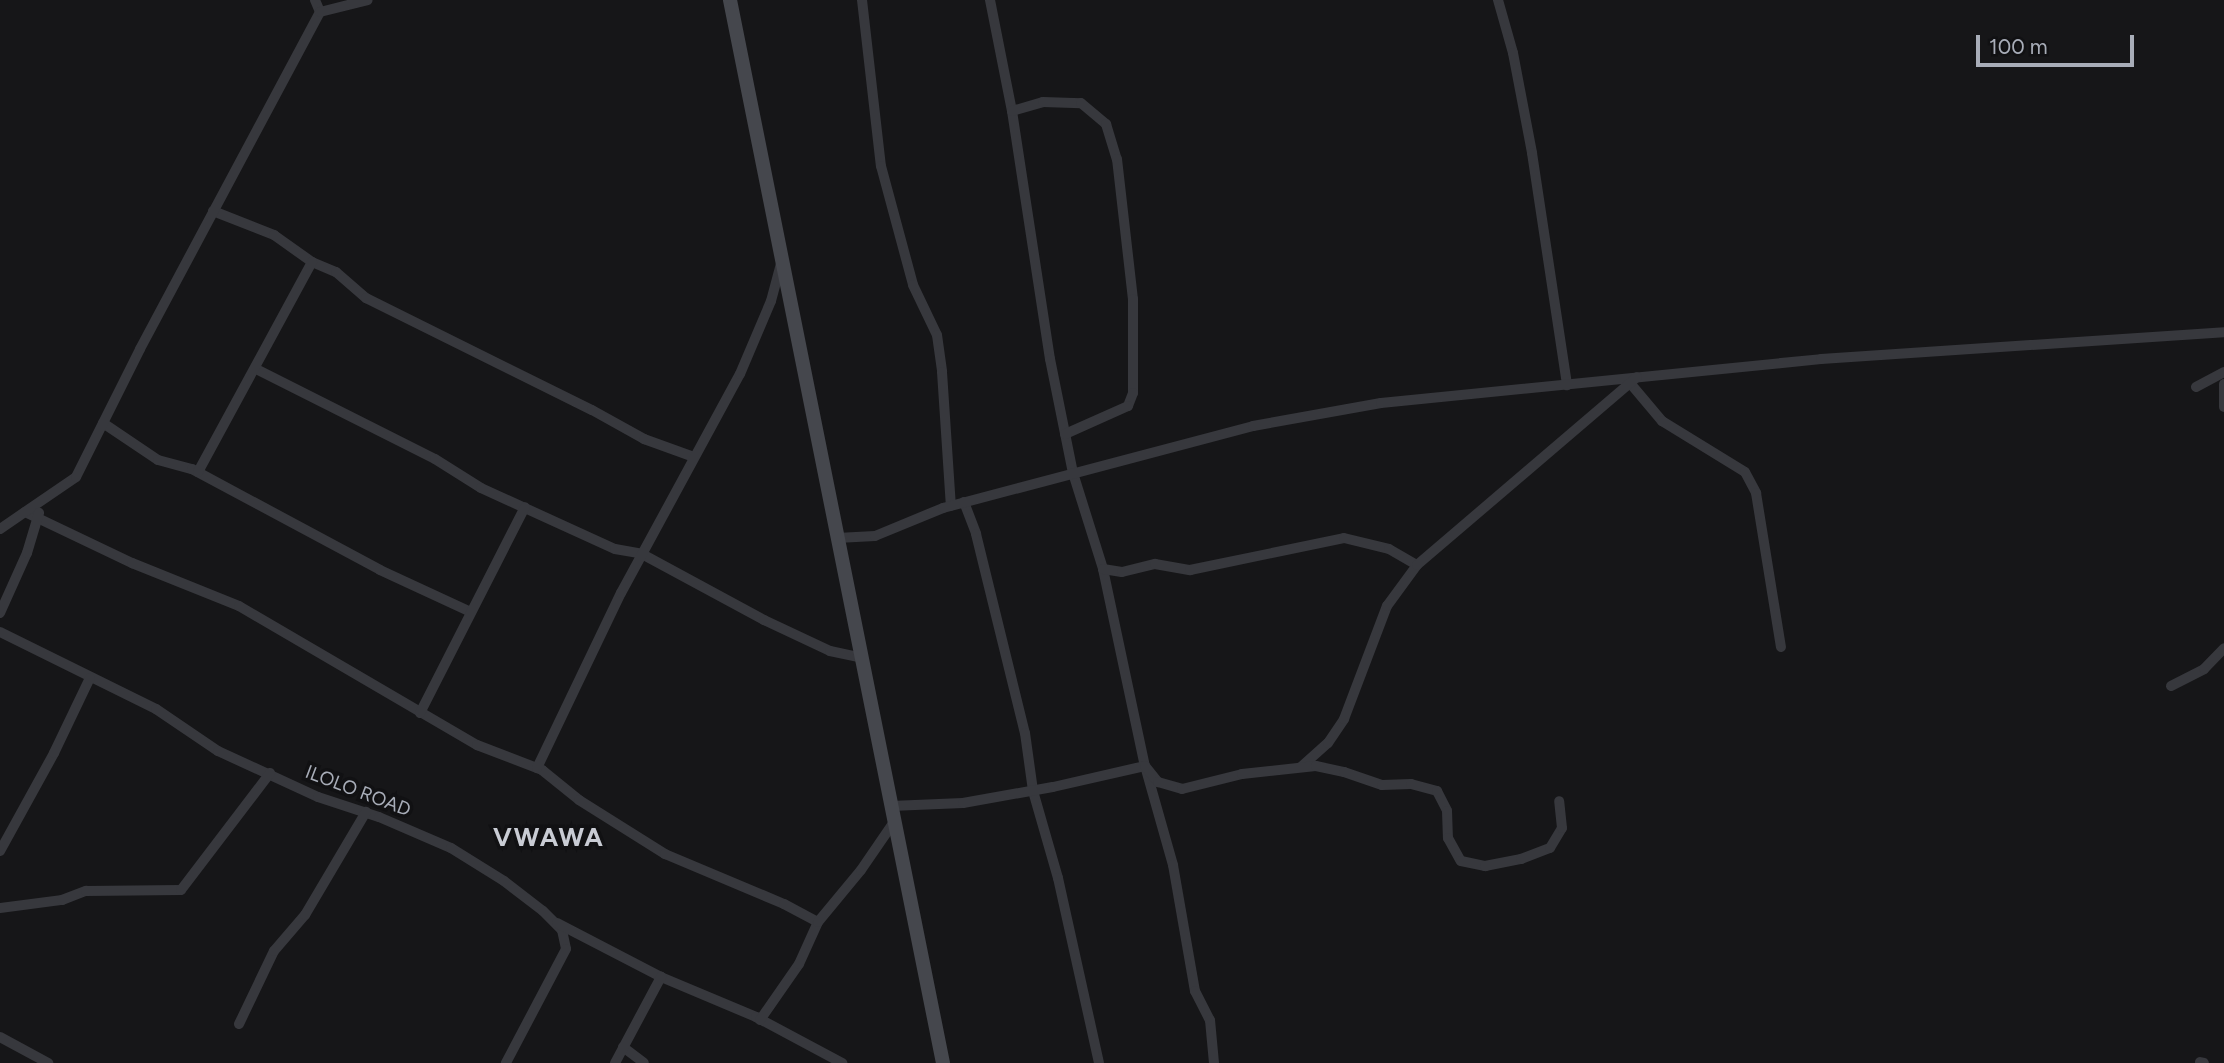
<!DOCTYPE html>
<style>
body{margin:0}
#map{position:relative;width:2224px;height:1063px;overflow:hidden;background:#161618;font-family:Figtree,sans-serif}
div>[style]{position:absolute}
.street>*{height:10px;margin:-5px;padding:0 5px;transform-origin:5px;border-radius:5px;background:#37383d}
.secondary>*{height:14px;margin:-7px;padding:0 7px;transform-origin:7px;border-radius:7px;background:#45474d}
span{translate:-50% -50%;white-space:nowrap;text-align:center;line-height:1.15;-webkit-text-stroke:7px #111113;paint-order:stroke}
.street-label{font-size:19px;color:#a8adb8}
.district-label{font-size:26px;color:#c9ccd4;font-weight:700;letter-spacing:2px}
.scale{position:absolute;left:1976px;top:35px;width:158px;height:32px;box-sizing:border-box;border:4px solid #a8adb8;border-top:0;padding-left:9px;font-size:21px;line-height:24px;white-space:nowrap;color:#a8adb8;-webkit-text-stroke:5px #111113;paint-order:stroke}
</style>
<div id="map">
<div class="street">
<i style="left:315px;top:0;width:13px;rotate:67deg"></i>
<i style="left:862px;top:0;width:167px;rotate:83.5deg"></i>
<i style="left:881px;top:166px;width:123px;rotate:74.9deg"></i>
<i style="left:913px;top:285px;width:55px;rotate:64.4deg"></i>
<i style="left:937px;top:335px;width:37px;rotate:82deg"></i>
<i style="left:942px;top:372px;width:134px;rotate:86.2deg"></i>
<i style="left:990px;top:0;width:113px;rotate:78.8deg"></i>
<i style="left:1012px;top:111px;width:251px;rotate:81.3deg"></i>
<i style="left:1050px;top:359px;width:116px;rotate:78.6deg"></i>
<i style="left:1073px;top:473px;width:101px;rotate:72.6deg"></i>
<i style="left:1103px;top:569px;width:201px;rotate:78deg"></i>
<i style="left:1145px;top:766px;width:103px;rotate:74.2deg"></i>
<i style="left:1173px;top:865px;width:128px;rotate:80.1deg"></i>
<i style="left:1195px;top:991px;width:33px;rotate:63deg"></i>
<i style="left:1210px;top:1020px;width:43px;rotate:84.7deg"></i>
<i style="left:1498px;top:0;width:55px;rotate:74.2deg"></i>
<i style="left:1513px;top:53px;width:102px;rotate:79.2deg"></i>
<i style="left:1532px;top:153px;width:235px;rotate:81.4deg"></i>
<i style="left:1012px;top:111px;width:32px;rotate:-16deg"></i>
<i style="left:1043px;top:102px;width:38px;rotate:2deg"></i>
<i style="left:1081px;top:103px;width:33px;rotate:40deg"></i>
<i style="left:1106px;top:124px;width:37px;rotate:73deg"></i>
<i style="left:1117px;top:159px;width:141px;rotate:83.5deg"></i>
<i style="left:1133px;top:299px;width:94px;rotate:90deg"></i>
<i style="left:1133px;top:393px;width:14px;rotate:111deg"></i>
<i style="left:1128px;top:406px;width:69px;rotate:156deg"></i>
<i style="left:213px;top:211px;width:66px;rotate:21.5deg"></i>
<i style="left:274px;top:235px;width:47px;rotate:35.4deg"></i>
<i style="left:312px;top:262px;width:26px;rotate:23deg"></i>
<i style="left:336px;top:272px;width:40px;rotate:41deg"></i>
<i style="left:366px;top:298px;width:252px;rotate:26.4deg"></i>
<i style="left:592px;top:410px;width:60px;rotate:29.1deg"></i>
<i style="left:644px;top:439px;width:53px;rotate:19.8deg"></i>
<i style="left:256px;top:369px;width:200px;rotate:26.7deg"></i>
<i style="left:435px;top:459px;width:54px;rotate:32.2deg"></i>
<i style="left:481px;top:488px;width:147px;rotate:24.5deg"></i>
<i style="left:615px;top:549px;width:27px;rotate:10deg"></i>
<i style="left:642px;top:554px;width:139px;rotate:28.4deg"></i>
<i style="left:764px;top:620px;width:73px;rotate:25.2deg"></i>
<i style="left:830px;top:651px;width:33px;rotate:12deg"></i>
<i style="left:1630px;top:383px;width:50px;rotate:49.9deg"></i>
<i style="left:1662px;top:421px;width:97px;rotate:31.6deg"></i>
<i style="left:1745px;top:472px;width:24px;rotate:62deg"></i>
<i style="left:1756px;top:493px;width:156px;rotate:80.8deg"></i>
<i style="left:2224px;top:384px;width:23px;rotate:90deg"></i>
<i style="left:2196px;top:387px;width:32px;rotate:-28deg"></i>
<i style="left:103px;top:423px;width:66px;rotate:33.9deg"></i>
<i style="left:158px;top:460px;width:35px;rotate:15deg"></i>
<i style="left:192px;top:469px;width:213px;rotate:28.2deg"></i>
<i style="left:380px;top:570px;width:100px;rotate:24.8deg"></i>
<i style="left:198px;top:472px;width:239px;rotate:-61.5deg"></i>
<i style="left:964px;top:502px;width:34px;rotate:69deg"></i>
<i style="left:976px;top:534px;width:205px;rotate:76.2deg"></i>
<i style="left:1025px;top:733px;width:59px;rotate:82.1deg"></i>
<i style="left:1033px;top:791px;width:91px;rotate:74deg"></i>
<i style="left:1058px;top:878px;width:189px;rotate:77.5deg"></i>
<i style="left:25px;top:512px;width:119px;rotate:25.5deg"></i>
<i style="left:132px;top:563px;width:115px;rotate:21.9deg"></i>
<i style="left:239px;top:606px;width:276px;rotate:30.3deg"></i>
<i style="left:477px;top:745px;width:70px;rotate:21deg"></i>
<i style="left:542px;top:770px;width:48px;rotate:39deg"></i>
<i style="left:579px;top:800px;width:102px;rotate:32.1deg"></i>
<i style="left:665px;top:854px;width:129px;rotate:22.8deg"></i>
<i style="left:784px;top:904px;width:38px;rotate:28deg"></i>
<i style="left:0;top:529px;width:92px;rotate:-34.4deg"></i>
<i style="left:76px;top:477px;width:143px;rotate:-63.4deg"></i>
<i style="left:140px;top:349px;width:382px;rotate:-61.9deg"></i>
<i style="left:320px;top:12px;width:49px;rotate:-14deg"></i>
<i style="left:837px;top:538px;width:38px;rotate:-3deg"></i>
<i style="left:875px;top:536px;width:74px;rotate:-22.4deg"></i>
<i style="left:943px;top:508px;width:321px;rotate:-14.8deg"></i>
<i style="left:1253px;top:426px;width:130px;rotate:-10.2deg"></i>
<i style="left:1381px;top:403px;width:442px;rotate:-5.7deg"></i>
<i style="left:1821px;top:359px;width:404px;rotate:-3.8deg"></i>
<i style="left:1103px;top:569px;width:19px;rotate:9deg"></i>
<i style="left:1122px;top:572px;width:34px;rotate:-14deg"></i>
<i style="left:1155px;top:564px;width:36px;rotate:10deg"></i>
<i style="left:1190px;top:570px;width:157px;rotate:-11.7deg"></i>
<i style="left:1344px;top:538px;width:46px;rotate:13.7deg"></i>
<i style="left:1389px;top:549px;width:32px;rotate:30deg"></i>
<i style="left:0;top:613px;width:66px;rotate:-65.8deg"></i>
<i style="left:27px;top:553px;width:42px;rotate:-73.3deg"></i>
<i style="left:0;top:632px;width:174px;rotate:26.3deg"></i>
<i style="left:156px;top:709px;width:75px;rotate:34.1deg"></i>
<i style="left:218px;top:751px;width:110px;rotate:24.7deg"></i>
<i style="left:318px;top:797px;width:64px;rotate:18.2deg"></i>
<i style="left:379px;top:817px;width:78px;rotate:23.3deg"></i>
<i style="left:451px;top:848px;width:62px;rotate:31.9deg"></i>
<i style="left:504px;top:881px;width:49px;rotate:37.6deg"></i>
<i style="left:543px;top:911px;width:27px;rotate:45deg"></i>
<i style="left:562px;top:930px;width:19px;rotate:78deg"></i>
<i style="left:566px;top:949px;width:129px;rotate:117.8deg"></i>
<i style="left:2171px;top:686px;width:37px;rotate:-27deg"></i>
<i style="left:2204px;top:669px;width:29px;rotate:-46deg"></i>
<i style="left:420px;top:713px;width:231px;rotate:-63deg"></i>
<i style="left:1301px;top:767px;width:36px;rotate:-42deg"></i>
<i style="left:1328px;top:743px;width:29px;rotate:-56deg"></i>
<i style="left:1344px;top:719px;width:121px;rotate:-69.2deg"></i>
<i style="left:1387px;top:606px;width:51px;rotate:-53.8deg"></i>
<i style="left:1417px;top:565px;width:289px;rotate:-40.5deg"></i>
<i style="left:537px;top:768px;width:194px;rotate:-64.4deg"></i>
<i style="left:621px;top:593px;width:249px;rotate:-61.5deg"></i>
<i style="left:740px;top:374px;width:79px;rotate:-67deg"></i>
<i style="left:771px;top:301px;width:38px;rotate:-75deg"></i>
<i style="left:891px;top:806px;width:72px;rotate:-2.4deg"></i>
<i style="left:963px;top:803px;width:91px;rotate:-10.1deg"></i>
<i style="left:1053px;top:787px;width:94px;rotate:-12.9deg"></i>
<i style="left:1145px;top:766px;width:21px;rotate:51deg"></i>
<i style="left:1158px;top:782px;width:25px;rotate:16deg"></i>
<i style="left:1182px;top:789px;width:62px;rotate:-14deg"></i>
<i style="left:1242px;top:774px;width:74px;rotate:-6.2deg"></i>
<i style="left:1316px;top:766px;width:29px;rotate:12deg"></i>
<i style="left:1344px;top:772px;width:40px;rotate:18.9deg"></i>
<i style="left:1382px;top:785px;width:29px;rotate:-2deg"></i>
<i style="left:1411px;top:784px;width:27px;rotate:15deg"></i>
<i style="left:1437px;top:791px;width:22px;rotate:63deg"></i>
<i style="left:1447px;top:811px;width:27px;rotate:88deg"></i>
<i style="left:1448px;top:838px;width:26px;rotate:61deg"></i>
<i style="left:1461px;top:861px;width:25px;rotate:12deg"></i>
<i style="left:1485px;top:866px;width:37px;rotate:-11deg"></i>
<i style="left:1521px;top:859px;width:31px;rotate:-21deg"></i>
<i style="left:1550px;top:848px;width:23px;rotate:-59deg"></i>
<i style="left:1562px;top:828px;width:27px;rotate:-96deg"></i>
<i style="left:0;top:851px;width:112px;rotate:-61.1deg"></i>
<i style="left:54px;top:753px;width:83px;rotate:-64.4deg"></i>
<i style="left:0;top:908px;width:63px;rotate:-7.4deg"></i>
<i style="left:62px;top:900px;width:26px;rotate:-21deg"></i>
<i style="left:86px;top:891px;width:95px;rotate:-0.6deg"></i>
<i style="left:181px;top:890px;width:147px;rotate:-52.7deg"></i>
<i style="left:557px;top:923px;width:117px;rotate:27.4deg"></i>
<i style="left:661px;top:977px;width:103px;rotate:22.8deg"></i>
<i style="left:756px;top:1017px;width:98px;rotate:28.1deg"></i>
<i style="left:760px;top:1020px;width:68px;rotate:-55.1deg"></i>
<i style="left:799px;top:964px;width:46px;rotate:-65.7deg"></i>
<i style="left:818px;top:922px;width:67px;rotate:-50.4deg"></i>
<i style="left:861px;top:870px;width:58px;rotate:-55.5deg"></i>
<i style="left:239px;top:1024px;width:81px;rotate:-64.4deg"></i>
<i style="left:274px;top:951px;width:48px;rotate:-49.3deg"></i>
<i style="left:305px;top:915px;width:120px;rotate:-59.4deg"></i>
<i style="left:0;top:1037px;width:55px;rotate:28.4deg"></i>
<i style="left:623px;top:1047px;width:26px;rotate:37deg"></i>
<i style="left:2200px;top:1062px;width:4px;rotate:14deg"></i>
<i style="left:615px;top:1063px;width:98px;rotate:-61.9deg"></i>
</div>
<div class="secondary">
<i style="left:730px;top:0;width:1084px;rotate:78.67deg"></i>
</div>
<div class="street-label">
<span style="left:358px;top:791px;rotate:21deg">ILOLO ROAD</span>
</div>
<div class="district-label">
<span style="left:549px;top:838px">VWAWA</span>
</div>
<div class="scale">100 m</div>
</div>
